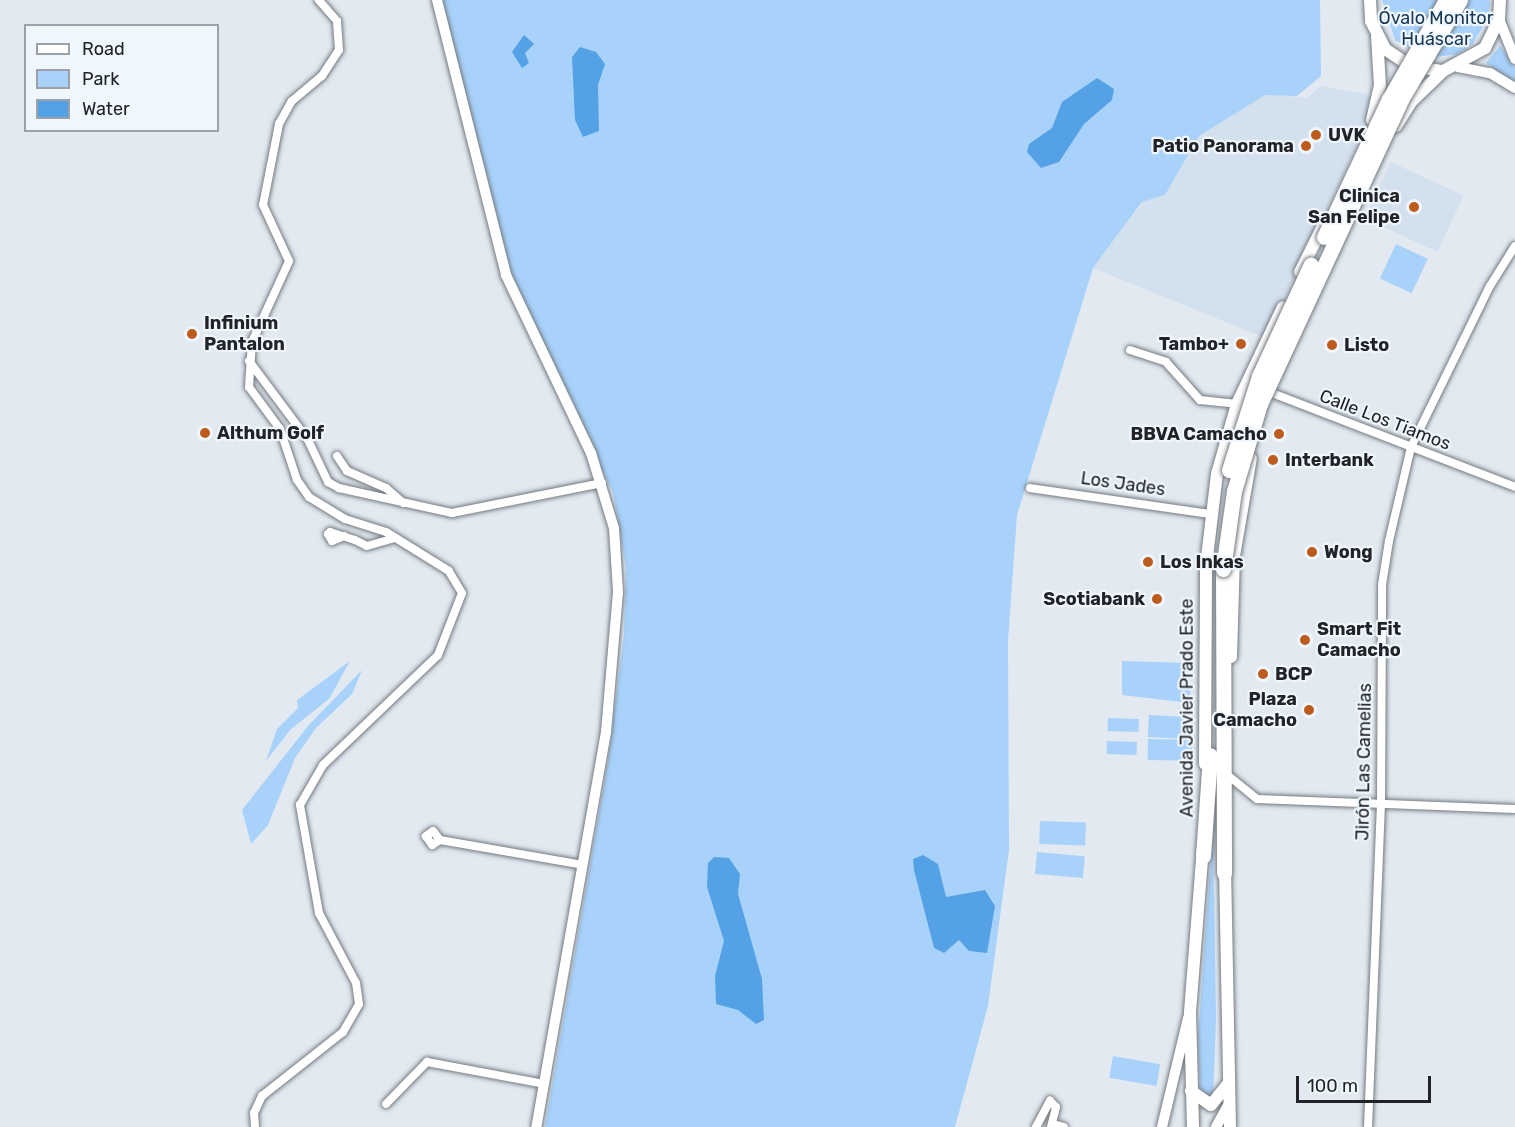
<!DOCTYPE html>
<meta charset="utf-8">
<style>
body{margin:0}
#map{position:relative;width:1515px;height:1127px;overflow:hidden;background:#e2e9f0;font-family:Rubik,sans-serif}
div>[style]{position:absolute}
.built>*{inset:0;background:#d3e0ed;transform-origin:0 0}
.green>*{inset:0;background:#a8d2fa;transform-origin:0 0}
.water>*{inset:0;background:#54a1e5}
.roads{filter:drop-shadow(0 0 2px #747a80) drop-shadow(0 0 2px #747a80)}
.minor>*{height:8px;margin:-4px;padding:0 4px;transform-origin:4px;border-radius:4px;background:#fff}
.tertiary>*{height:10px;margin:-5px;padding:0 5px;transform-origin:5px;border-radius:5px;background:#fff}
.secondary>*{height:10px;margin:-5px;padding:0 5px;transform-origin:5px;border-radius:5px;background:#fff}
.primary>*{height:12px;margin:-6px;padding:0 6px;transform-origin:6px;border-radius:6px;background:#fff}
.motorway>*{height:15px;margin:-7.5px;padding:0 7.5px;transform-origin:7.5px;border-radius:7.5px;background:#fff}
.bridges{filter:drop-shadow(0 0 2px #747a80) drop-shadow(0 0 2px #747a80)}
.motorway-bridge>*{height:15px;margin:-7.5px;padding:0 7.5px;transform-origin:7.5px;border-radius:7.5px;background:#fff}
.dots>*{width:16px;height:16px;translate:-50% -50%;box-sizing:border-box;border:3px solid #eff6fe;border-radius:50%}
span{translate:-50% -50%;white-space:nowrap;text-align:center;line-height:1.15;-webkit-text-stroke:4.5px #eff6fe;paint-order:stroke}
.park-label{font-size:18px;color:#183854}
.poi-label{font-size:18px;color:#212326;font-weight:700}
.left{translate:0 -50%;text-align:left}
.right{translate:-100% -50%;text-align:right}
.street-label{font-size:18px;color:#212326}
.legend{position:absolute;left:24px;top:24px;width:195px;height:108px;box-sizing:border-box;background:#eff6fe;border:2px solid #9da2a8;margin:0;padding:8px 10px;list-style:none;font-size:18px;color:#212326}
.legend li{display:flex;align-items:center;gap:12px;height:30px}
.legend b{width:30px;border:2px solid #9da2a8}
.scale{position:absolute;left:1296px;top:1076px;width:135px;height:27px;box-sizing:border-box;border:3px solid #212326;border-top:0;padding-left:8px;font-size:18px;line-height:21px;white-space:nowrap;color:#212326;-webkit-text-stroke:4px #eff6fe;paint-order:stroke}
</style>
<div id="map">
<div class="built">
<i style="clip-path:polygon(1320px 86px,1366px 94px,1375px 100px,1375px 108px,1265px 338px,1093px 268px,1143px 202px,1165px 195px,1199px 136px,1265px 94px,1308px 98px)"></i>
<i style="left:1391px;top:162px;width:80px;height:62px;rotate:25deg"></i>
</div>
<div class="green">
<i style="clip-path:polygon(440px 0,1320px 0,1321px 76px,1297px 96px,1265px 95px,1199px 136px,1165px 195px,1142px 202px,1093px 268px,1017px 515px,1008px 641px,1009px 850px,988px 1006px,955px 1127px,545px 1127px,608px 761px,624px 635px,626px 567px,613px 493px,508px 272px)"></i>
<i style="clip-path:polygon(1382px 0,1489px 0,1490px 2px,1488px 18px,1472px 45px,1458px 54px,1427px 58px,1395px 40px)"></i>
<i style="clip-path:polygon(1500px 46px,1515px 67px,1515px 82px,1486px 63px)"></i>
<i style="left:1396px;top:244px;width:35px;height:38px;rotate:25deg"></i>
<i style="clip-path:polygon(350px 661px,329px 699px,291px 729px,266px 761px,277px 729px,298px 708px,297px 700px)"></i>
<i style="clip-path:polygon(1122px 661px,1188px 663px,1191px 703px,1122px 695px)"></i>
<i style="clip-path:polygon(362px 670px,352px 694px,316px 728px,295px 758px,268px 825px,251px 844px,242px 810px,308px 726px)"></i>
<i style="left:1149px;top:715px;width:44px;height:22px;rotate:3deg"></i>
<i style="left:1108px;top:718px;width:31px;height:13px;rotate:2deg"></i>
<i style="left:1148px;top:739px;width:44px;height:21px;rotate:1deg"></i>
<i style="left:1107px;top:741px;width:30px;height:13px;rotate:2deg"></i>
<i style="left:1040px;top:821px;width:46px;height:23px;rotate:2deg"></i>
<i style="clip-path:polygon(1213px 828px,1216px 1018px,1213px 1100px,1200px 1091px,1198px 1037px)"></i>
<i style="left:1037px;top:852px;width:48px;height:22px;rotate:5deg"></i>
<i style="left:1113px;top:1056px;width:48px;height:22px;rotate:10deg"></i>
</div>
<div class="water">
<i style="clip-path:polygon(524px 35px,534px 44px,525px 53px,529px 63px,522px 68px,512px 52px)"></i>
<i style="clip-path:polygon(580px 47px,596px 52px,605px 64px,598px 85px,599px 131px,583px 137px,575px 120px,572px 57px)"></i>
<i style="clip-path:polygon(1097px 78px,1114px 89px,1112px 100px,1084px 124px,1059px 162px,1041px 168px,1027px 152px,1029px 144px,1052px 128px,1062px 102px)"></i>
<i style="clip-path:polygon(923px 855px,938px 864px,946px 897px,985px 890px,995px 906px,987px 953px,969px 951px,959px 940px,944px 953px,934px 948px,914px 870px,913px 859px)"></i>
<i style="clip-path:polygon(714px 857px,729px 858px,740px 874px,738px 894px,762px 979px,764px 1020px,756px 1024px,738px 1010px,716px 1004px,715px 976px,724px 941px,707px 887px,708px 863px)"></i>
</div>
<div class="roads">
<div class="minor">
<i style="left:1130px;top:350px;width:38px;rotate:18deg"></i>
<i style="left:1166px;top:362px;width:51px;rotate:48.2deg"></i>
<i style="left:1200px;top:400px;width:37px;rotate:6deg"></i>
<i style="left:249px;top:361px;width:99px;rotate:53.2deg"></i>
<i style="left:308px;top:440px;width:47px;rotate:64.5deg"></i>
<i style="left:328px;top:482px;width:13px;rotate:29deg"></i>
<i style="left:339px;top:488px;width:116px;rotate:12.5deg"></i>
<i style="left:452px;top:513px;width:153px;rotate:-11.3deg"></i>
<i style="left:1264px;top:390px;width:269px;rotate:21.1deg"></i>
<i style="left:337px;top:456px;width:18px;rotate:56deg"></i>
<i style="left:347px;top:471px;width:43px;rotate:23.6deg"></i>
<i style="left:386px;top:488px;width:23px;rotate:41deg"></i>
<i style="left:1030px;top:488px;width:183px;rotate:8.2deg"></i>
<i style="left:344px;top:536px;width:13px;rotate:157deg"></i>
<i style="left:332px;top:541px;width:8px;rotate:-120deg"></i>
<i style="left:328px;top:534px;width:3px;rotate:-45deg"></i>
<i style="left:330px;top:532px;width:26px;rotate:18deg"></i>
<i style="left:355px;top:540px;width:13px;rotate:27deg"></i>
<i style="left:367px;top:546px;width:29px;rotate:-16deg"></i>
<i style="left:1230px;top:777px;width:35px;rotate:39deg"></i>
<i style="left:1257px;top:799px;width:258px;rotate:2.2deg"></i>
<i style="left:440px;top:840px;width:11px;rotate:-128deg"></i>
<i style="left:433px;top:831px;width:9px;rotate:144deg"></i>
<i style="left:426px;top:836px;width:11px;rotate:56deg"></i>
<i style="left:432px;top:845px;width:9px;rotate:-32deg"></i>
<i style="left:440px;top:840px;width:145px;rotate:9.9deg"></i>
<i style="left:386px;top:1104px;width:59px;rotate:-45.7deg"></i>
<i style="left:427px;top:1062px;width:119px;rotate:10.6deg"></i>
<i style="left:1052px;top:1124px;width:12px;rotate:14deg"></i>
<i style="left:255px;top:1127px;width:14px;rotate:-94deg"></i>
<i style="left:254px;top:1113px;width:19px;rotate:-65deg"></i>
<i style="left:262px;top:1096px;width:103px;rotate:-38.3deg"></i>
<i style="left:343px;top:1032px;width:32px;rotate:-60deg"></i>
<i style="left:359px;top:1004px;width:21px;rotate:-98deg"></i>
<i style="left:356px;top:983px;width:79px;rotate:-117.9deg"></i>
<i style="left:319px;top:913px;width:110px;rotate:-100deg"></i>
<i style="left:300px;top:805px;width:46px;rotate:-60.1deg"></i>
<i style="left:323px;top:765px;width:159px;rotate:-43.7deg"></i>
<i style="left:438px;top:655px;width:66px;rotate:-68.8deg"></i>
<i style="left:462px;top:593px;width:26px;rotate:-121deg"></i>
<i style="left:449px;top:571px;width:74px;rotate:-148.2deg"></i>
<i style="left:386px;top:532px;width:43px;rotate:-162.4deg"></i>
<i style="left:345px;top:519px;width:42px;rotate:-148.6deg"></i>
<i style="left:309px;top:497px;width:21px;rotate:-125deg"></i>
<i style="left:297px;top:480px;width:54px;rotate:-108.4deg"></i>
<i style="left:280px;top:429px;width:52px;rotate:-126.4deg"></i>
<i style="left:249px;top:387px;width:45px;rotate:-86.2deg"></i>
<i style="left:252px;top:342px;width:89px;rotate:-65.4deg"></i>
<i style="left:289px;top:261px;width:62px;rotate:-114.9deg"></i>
<i style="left:263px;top:205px;width:83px;rotate:-78.8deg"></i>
<i style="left:279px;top:124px;width:26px;rotate:-61deg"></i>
<i style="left:292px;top:101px;width:39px;rotate:-40deg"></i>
<i style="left:322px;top:76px;width:31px;rotate:-57deg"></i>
<i style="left:339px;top:50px;width:29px;rotate:-94deg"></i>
<i style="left:337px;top:21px;width:28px;rotate:-131deg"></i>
<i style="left:1036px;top:1127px;width:30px;rotate:-62deg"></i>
<i style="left:1050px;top:1101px;width:8px;rotate:45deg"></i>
<i style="left:1056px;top:1107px;width:21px;rotate:104deg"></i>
<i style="left:1368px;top:1127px;width:322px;rotate:-87.7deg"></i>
<i style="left:1381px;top:805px;width:220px;rotate:-89.7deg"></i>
<i style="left:1382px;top:585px;width:45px;rotate:-81deg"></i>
<i style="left:1389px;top:541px;width:97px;rotate:-76.8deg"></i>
<i style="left:1411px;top:447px;width:179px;rotate:-63.9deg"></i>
<i style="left:1490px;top:286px;width:47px;rotate:-58deg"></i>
</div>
<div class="tertiary">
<i style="left:437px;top:0;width:284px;rotate:75.9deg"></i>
<i style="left:506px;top:275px;width:197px;rotate:64.5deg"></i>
<i style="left:591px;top:453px;width:78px;rotate:73deg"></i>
<i style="left:614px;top:528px;width:64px;rotate:86.4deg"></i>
<i style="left:618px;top:592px;width:141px;rotate:94.9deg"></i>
<i style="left:606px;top:732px;width:401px;rotate:100deg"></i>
</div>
<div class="secondary">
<i style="left:1499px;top:19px;width:43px;rotate:68.2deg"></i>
<i style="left:1458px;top:67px;width:33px;rotate:11deg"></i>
<i style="left:1490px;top:73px;width:29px;rotate:31deg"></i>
<i style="left:1162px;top:1127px;width:112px;rotate:-76.6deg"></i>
<i style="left:1216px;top:1127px;width:26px;rotate:-61deg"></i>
</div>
<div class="primary">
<i style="left:1370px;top:0;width:21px;rotate:87deg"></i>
<i style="left:1371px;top:21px;width:31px;rotate:63deg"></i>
<i style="left:1385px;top:49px;width:30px;rotate:34deg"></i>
<i style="left:1410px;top:66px;width:33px;rotate:9deg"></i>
<i style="left:1443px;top:71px;width:48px;rotate:-28.7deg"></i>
<i style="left:1485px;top:48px;width:32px;rotate:-64deg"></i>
<i style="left:1499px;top:19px;width:19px;rotate:-87deg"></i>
<i style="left:1372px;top:120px;width:35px;rotate:-77deg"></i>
<i style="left:1380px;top:86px;width:50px;rotate:-93.4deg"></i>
<i style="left:1396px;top:126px;width:28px;rotate:-58deg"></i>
<i style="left:1411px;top:102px;width:45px;rotate:-44.1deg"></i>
<i style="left:1300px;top:272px;width:51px;rotate:-63.4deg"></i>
<i style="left:1231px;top:657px;width:101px;rotate:-88.3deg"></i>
<i style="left:1234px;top:556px;width:99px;rotate:-80.2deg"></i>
<i style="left:1205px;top:764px;width:198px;rotate:-89.7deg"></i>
<i style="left:1206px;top:566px;width:93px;rotate:-83.2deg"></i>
<i style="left:1217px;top:474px;width:73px;rotate:-74.1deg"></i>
<i style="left:1237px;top:404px;width:107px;rotate:-64.6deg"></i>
<i style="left:1225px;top:867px;width:260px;rotate:88.9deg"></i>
<i style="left:1191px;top:1091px;width:24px;rotate:35deg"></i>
<i style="left:1211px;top:1105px;width:26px;rotate:-51deg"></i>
<i style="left:1193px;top:1127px;width:115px;rotate:-91.5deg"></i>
<i style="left:1190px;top:1012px;width:165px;rotate:-85.5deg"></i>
</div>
<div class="motorway">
<i style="left:1223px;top:569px;width:304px;rotate:89.8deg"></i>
<i style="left:1203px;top:856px;width:101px;rotate:-86deg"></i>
</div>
</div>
<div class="bridges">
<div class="motorway-bridge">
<i style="left:1324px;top:237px;width:153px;rotate:-64.8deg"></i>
<i style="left:1389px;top:99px;width:114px;rotate:-60.1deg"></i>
<i style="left:1229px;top:470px;width:99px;rotate:-72.3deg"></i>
<i style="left:1259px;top:376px;width:123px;rotate:-65.1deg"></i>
<i style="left:1223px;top:569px;width:79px;rotate:-82deg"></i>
<i style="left:1234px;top:491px;width:91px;rotate:-73.4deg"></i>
<i style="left:1260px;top:404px;width:337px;rotate:-65.1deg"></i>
<i style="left:1402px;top:98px;width:114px;rotate:-59.4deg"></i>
</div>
</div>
<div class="dots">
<i style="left:1316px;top:135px;background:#bc5b1c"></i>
<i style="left:1306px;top:146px;background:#bc5b1c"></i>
<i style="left:1414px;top:207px;background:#bc5b1c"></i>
<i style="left:192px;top:334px;background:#bc5b1c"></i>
<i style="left:1241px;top:344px;background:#bc5b1c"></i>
<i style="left:1332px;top:345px;background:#bc5b1c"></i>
<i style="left:205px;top:433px;background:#bc5b1c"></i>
<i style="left:1279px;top:434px;background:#bc5b1c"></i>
<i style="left:1273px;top:460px;background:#bc5b1c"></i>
<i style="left:1312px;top:552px;background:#bc5b1c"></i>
<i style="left:1148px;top:562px;background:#bc5b1c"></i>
<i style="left:1157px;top:599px;background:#bc5b1c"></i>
<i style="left:1305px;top:640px;background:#bc5b1c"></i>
<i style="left:1263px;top:674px;background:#bc5b1c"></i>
<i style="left:1309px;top:710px;background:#bc5b1c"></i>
</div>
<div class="park-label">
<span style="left:1436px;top:29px">Óvalo Monitor<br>Huáscar</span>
</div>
<div class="poi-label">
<span class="left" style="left:1328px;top:135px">UVK</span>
<span class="right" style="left:1294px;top:146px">Patio Panorama</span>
<span class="right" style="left:1400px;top:207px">Clinica<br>San Felipe</span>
<span class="left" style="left:204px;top:334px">Infinium<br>Pantalon</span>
<span class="right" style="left:1229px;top:344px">Tambo+</span>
<span class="left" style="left:1344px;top:345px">Listo</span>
<span class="left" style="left:217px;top:433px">Althum Golf</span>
<span class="right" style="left:1267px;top:434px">BBVA Camacho</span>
<span class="left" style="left:1285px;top:460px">Interbank</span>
<span class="left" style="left:1324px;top:552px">Wong</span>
<span class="left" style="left:1160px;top:562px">Los Inkas</span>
<span class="right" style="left:1145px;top:599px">Scotiabank</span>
<span class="left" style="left:1317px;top:640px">Smart Fit<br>Camacho</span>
<span class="left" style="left:1275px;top:674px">BCP</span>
<span class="right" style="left:1297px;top:710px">Plaza<br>Camacho</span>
</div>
<div class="street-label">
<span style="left:1385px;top:420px;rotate:21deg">Calle Los Tiamos</span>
<span style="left:1123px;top:484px;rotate:8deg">Los Jades</span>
<span style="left:1187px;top:708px;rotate:-90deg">Avenida Javier Prado Este</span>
<span style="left:1364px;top:762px;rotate:-89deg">Jirón Las Camelias</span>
</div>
<ul class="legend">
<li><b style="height:8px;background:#fff"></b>Road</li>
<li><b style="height:16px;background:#a8d2fa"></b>Park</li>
<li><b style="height:16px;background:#54a1e5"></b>Water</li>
</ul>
<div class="scale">100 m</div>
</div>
